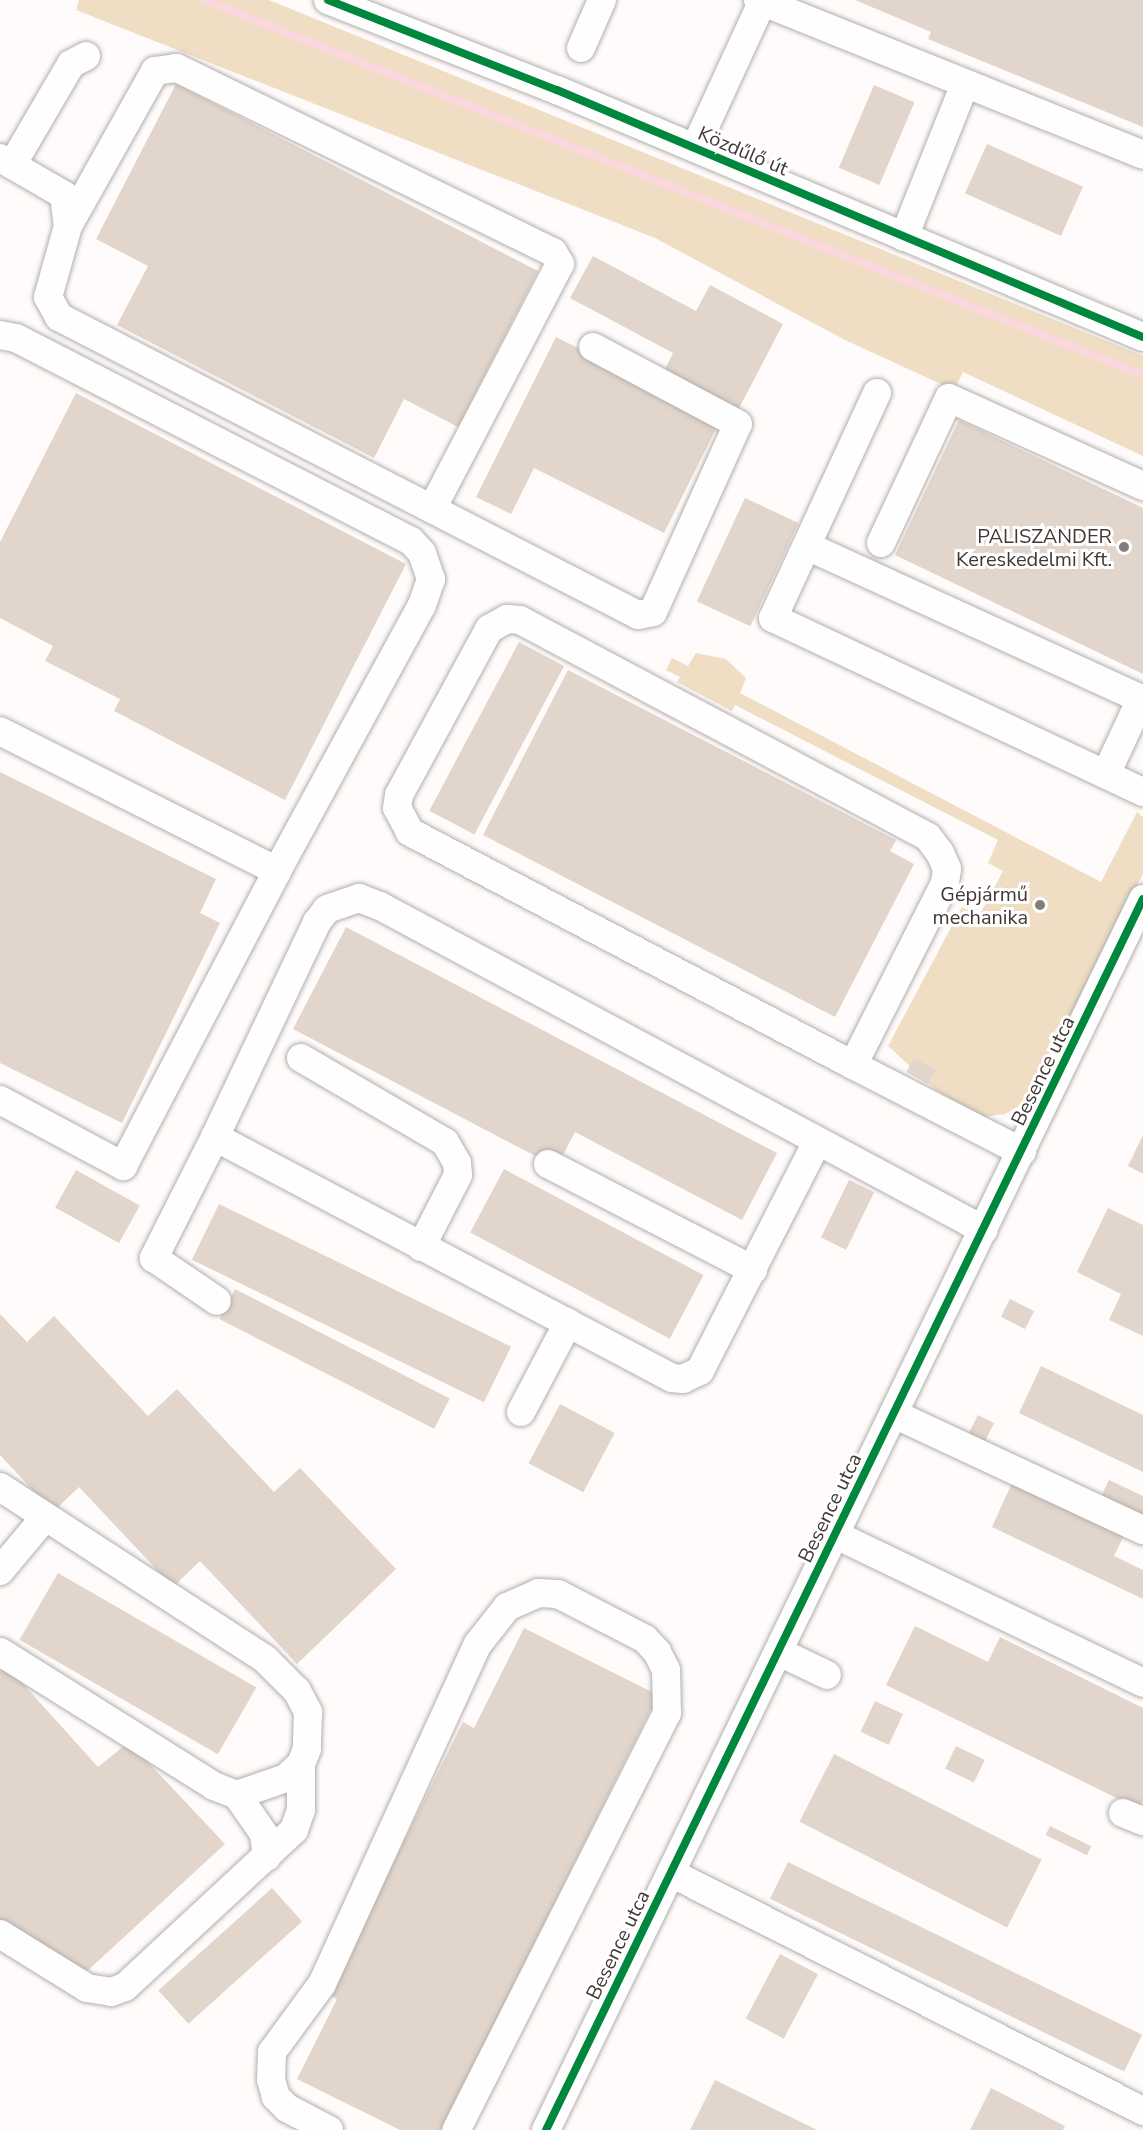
<!DOCTYPE html>
<meta charset="utf-8">
<style>
body{margin:0}
#map{position:relative;width:1143px;height:2130px;overflow:hidden;background:#fefbfa;font-family:"Nunito Sans",sans-serif}
div>[style]{position:absolute}
.green>*{inset:0;background:#efddc4}
.stream>*{height:8px;margin:-4px;padding:0 4px;transform-origin:4px;border-radius:4px;background:#fbd7de}
.building>*{inset:0;background:#e2d5cb;transform-origin:0 0}
.roads{filter:drop-shadow(0 0 2px #b3aeac) drop-shadow(0 0 2px #b3aeac)}
.minor>*{height:28px;margin:-14px;padding:0 14px;transform-origin:14px;border-radius:14px;background:#fffefe}
.cycleway>*{height:8px;margin:-4px;padding:0 4px;transform-origin:4px;border-radius:4px;background:#00873e}
.dots>*{width:16px;height:16px;translate:-50% -50%;box-sizing:border-box;border:3px solid #fff;border-radius:50%}
span{translate:-50% -50%;white-space:nowrap;text-align:center;line-height:1.15;-webkit-text-stroke:6px #fff;paint-order:stroke}
.street-label{font-size:20px;color:#413835}
.poi-label{font-size:20px;color:#413835}
.right{translate:-100% -50%;text-align:right}
</style>
<div id="map">
<div class="green">
<i style="clip-path:polygon(79px 0,269px 0,1143px 356px,1143px 456px,963px 372px,954px 390px,845px 340px,655px 238px,76px 10px)"></i>
<i style="clip-path:polygon(696px 653px,726px 659px,746px 678px,740px 693px,1101px 882px,1137px 812px,1143px 817px,1143px 874px,1029px 1100px,1005px 1114px,984px 1117px,938px 1092px,888px 1046px,962px 907px,979px 916px,1003px 871px,988px 863px,998px 840px,735px 705px,732px 711px,677px 682px,680px 677px,666px 670px,672px 658px,688px 666px)"></i>
</div>
<div class="stream">
<i style="left:205px;top:0;width:1010px;rotate:21.79deg"></i>
</div>
<div class="building">
<i style="clip-path:polygon(855px 0,1143px 0,1143px 127px,928px 39px,931px 32px)"></i>
<i style="clip-path:polygon(176px 84px,538px 271px,458px 427px,404px 399px,374px 458px,117px 325px,148px 266px,96px 239px)"></i>
<i style="left:874px;top:85px;width:44px;height:90px;rotate:23deg"></i>
<i style="left:987px;top:144px;width:105px;height:54px;rotate:24deg"></i>
<i style="clip-path:polygon(593px 256px,696px 311px,710px 285px,783px 324px,736px 414px,662px 375px,673px 353px,570px 298px)"></i>
<i style="clip-path:polygon(556px 337px,721px 419px,664px 533px,534px 468px,511px 514px,476px 497px)"></i>
<i style="clip-path:polygon(76px 393px,406px 564px,285px 800px,114px 711px,120px 699px,45px 661px,53px 646px,0 618px,0 542px)"></i>
<i style="clip-path:polygon(959px 420px,1143px 508px,1143px 674px,895px 555px)"></i>
<i style="left:745px;top:498px;width:59px;height:114px;rotate:25deg"></i>
<i style="left:519px;top:642px;width:51px;height:191px;rotate:28deg"></i>
<i style="clip-path:polygon(568px 670px,896px 840px,890px 851px,914px 864px,835px 1017px,483px 835px)"></i>
<i style="clip-path:polygon(0 772px,216px 879px,200px 913px,220px 923px,122px 1123px,0 1063px)"></i>
<i style="clip-path:polygon(346px 927px,777px 1153px,742px 1220px,575px 1132px,562px 1157px,549px 1149px,543px 1160px,293px 1029px)"></i>
<i style="left:914px;top:1058px;width:25px;height:16px;rotate:29deg"></i>
<i style="clip-path:polygon(1143px 1135px,1143px 1174px,1128px 1166px)"></i>
<i style="left:504px;top:1169px;width:226px;height:72px;rotate:28deg"></i>
<i style="left:76px;top:1170px;width:73px;height:43px;rotate:29deg"></i>
<i style="left:849px;top:1180px;width:28px;height:64px;rotate:26deg"></i>
<i style="left:219px;top:1204px;width:325px;height:62px;rotate:26deg"></i>
<i style="clip-path:polygon(1108px 1208px,1143px 1225px,1143px 1336px,1109px 1320px,1121px 1294px,1077px 1272px)"></i>
<i style="left:235px;top:1289px;width:241px;height:34px;rotate:27deg"></i>
<i style="left:1010px;top:1299px;width:27px;height:20px;rotate:27deg"></i>
<i style="clip-path:polygon(0 1314px,27px 1342px,54px 1316px,148px 1416px,177px 1389px,274px 1492px,300px 1468px,396px 1569px,297px 1664px,200px 1561px,173px 1587px,79px 1487px,53px 1512px,0 1455px)"></i>
<i style="clip-path:polygon(1041px 1366px,1143px 1415px,1143px 1472px,1019px 1413px)"></i>
<i style="left:560px;top:1404px;width:62px;height:67px;rotate:28deg"></i>
<i style="left:978px;top:1415px;width:18px;height:27px;rotate:27deg"></i>
<i style="clip-path:polygon(1016px 1474px,1128px 1527px,1114px 1556px,1143px 1570px,1143px 1599px,992px 1527px)"></i>
<i style="clip-path:polygon(1109px 1480px,1143px 1496px,1143px 1524px,1098px 1503px)"></i>
<i style="left:58px;top:1573px;width:229px;height:77px;rotate:30deg"></i>
<i style="clip-path:polygon(915px 1626px,988px 1662px,1000px 1637px,1143px 1708px,1143px 1801px,1139px 1809px,886px 1685px)"></i>
<i style="clip-path:polygon(524px 1628px,658px 1695px,441px 2130px,400px 2130px,297px 2079px,337px 1999px,328px 1994px,463px 1722px,474px 1728px)"></i>
<i style="clip-path:polygon(7px 1666px,98px 1767px,129px 1742px,225px 1844px,84px 1974px,0 1921px,0 1671px)"></i>
<i style="left:875px;top:1701px;width:31px;height:34px;rotate:25deg"></i>
<i style="left:956px;top:1746px;width:32px;height:25px;rotate:26deg"></i>
<i style="left:834px;top:1754px;width:233px;height:76px;rotate:27deg"></i>
<i style="left:1050px;top:1826px;width:46px;height:10px;rotate:26deg"></i>
<i style="left:788px;top:1862px;width:394px;height:41px;rotate:26deg"></i>
<i style="left:272px;top:1888px;width:45px;height:153px;rotate:48deg"></i>
<i style="left:780px;top:1954px;width:43px;height:73px;rotate:28deg"></i>
<i style="clip-path:polygon(715px 2080px,817px 2130px,690px 2130px)"></i>
<i style="clip-path:polygon(991px 2088px,1065px 2126px,1063px 2130px,970px 2130px)"></i>
</div>
<div class="roads">
<div class="minor">
<i style="left:328px;top:0;width:246px;rotate:21.5deg"></i>
<i style="left:557px;top:90px;width:636px;rotate:22.86deg"></i>
<i style="left:758px;top:0;width:415px;rotate:21.9deg"></i>
<i style="left:581px;top:48px;width:52px;rotate:-66.4deg"></i>
<i style="left:695px;top:148px;width:161px;rotate:-65.3deg"></i>
<i style="left:0;top:158px;width:74px;rotate:30deg"></i>
<i style="left:64px;top:195px;width:31px;rotate:83deg"></i>
<i style="left:68px;top:226px;width:74px;rotate:105.7deg"></i>
<i style="left:48px;top:297px;width:23px;rotate:61deg"></i>
<i style="left:59px;top:317px;width:651px;rotate:27.23deg"></i>
<i style="left:638px;top:615px;width:15px;rotate:-11deg"></i>
<i style="left:653px;top:612px;width:206px;rotate:-65.7deg"></i>
<i style="left:738px;top:424px;width:164px;rotate:-152deg"></i>
<i style="left:12px;top:165px;width:117px;rotate:-59.7deg"></i>
<i style="left:71px;top:64px;width:17px;rotate:-28deg"></i>
<i style="left:68px;top:226px;width:178px;rotate:-60.7deg"></i>
<i style="left:155px;top:71px;width:22px;rotate:-8deg"></i>
<i style="left:177px;top:68px;width:419px;rotate:26.1deg"></i>
<i style="left:553px;top:252px;width:14px;rotate:60deg"></i>
<i style="left:560px;top:264px;width:276px;rotate:117.6deg"></i>
<i style="left:904px;top:237px;width:165px;rotate:-68.3deg"></i>
<i style="left:0;top:335px;width:16px;rotate:11deg"></i>
<i style="left:16px;top:338px;width:444px;rotate:27.2deg"></i>
<i style="left:411px;top:541px;width:16px;rotate:47deg"></i>
<i style="left:422px;top:553px;width:28px;rotate:71deg"></i>
<i style="left:431px;top:579px;width:28px;rotate:109deg"></i>
<i style="left:422px;top:605px;width:303px;rotate:118.6deg"></i>
<i style="left:277px;top:871px;width:310px;rotate:-153.2deg"></i>
<i style="left:877px;top:393px;width:248px;rotate:114.8deg"></i>
<i style="left:773px;top:618px;width:409px;rotate:25.2deg"></i>
<i style="left:881px;top:543px;width:160px;rotate:-64.9deg"></i>
<i style="left:949px;top:398px;width:213px;rotate:24.4deg"></i>
<i style="left:807px;top:546px;width:367px;rotate:24.6deg"></i>
<i style="left:1141px;top:699px;width:83px;rotate:115deg"></i>
<i style="left:301px;top:1058px;width:167px;rotate:30.3deg"></i>
<i style="left:445px;top:1142px;width:24px;rotate:60deg"></i>
<i style="left:457px;top:1163px;width:12px;rotate:85deg"></i>
<i style="left:458px;top:1175px;width:81px;rotate:117.2deg"></i>
<i style="left:853px;top:1065px;width:501px;rotate:-152.26deg"></i>
<i style="left:410px;top:832px;width:27px;rotate:-118deg"></i>
<i style="left:397px;top:808px;width:13px;rotate:-81deg"></i>
<i style="left:399px;top:795px;width:189px;rotate:-61.5deg"></i>
<i style="left:489px;top:629px;width:21px;rotate:-29deg"></i>
<i style="left:507px;top:619px;width:13px;rotate:4deg"></i>
<i style="left:520px;top:620px;width:462px;rotate:28deg"></i>
<i style="left:928px;top:837px;width:20px;rotate:53deg"></i>
<i style="left:940px;top:853px;width:17px;rotate:66deg"></i>
<i style="left:947px;top:869px;width:14px;rotate:98deg"></i>
<i style="left:945px;top:883px;width:204px;rotate:116.8deg"></i>
<i style="left:853px;top:1065px;width:190px;rotate:27.2deg"></i>
<i style="left:0;top:1100px;width:140px;rotate:28.2deg"></i>
<i style="left:123px;top:1166px;width:333px;rotate:-62.4deg"></i>
<i style="left:215px;top:1137px;width:136px;rotate:116.8deg"></i>
<i style="left:154px;top:1258px;width:76px;rotate:34.3deg"></i>
<i style="left:817px;top:1142px;width:257px;rotate:117.1deg"></i>
<i style="left:700px;top:1371px;width:19px;rotate:155deg"></i>
<i style="left:683px;top:1379px;width:11px;rotate:-175deg"></i>
<i style="left:672px;top:1378px;width:517px;rotate:-152.19deg"></i>
<i style="left:215px;top:1137px;width:238px;rotate:-64.6deg"></i>
<i style="left:317px;top:922px;width:16px;rotate:-52deg"></i>
<i style="left:327px;top:909px;width:34px;rotate:-19deg"></i>
<i style="left:359px;top:898px;width:22px;rotate:21deg"></i>
<i style="left:380px;top:906px;width:685px;rotate:28.21deg"></i>
<i style="left:548px;top:1164px;width:231px;rotate:27.3deg"></i>
<i style="left:521px;top:1412px;width:101px;rotate:-62.2deg"></i>
<i style="left:894px;top:1414px;width:275px;rotate:25deg"></i>
<i style="left:0;top:1487px;width:316px;rotate:33deg"></i>
<i style="left:265px;top:1659px;width:45px;rotate:45deg"></i>
<i style="left:297px;top:1691px;width:24px;rotate:62deg"></i>
<i style="left:308px;top:1712px;width:37px;rotate:92deg"></i>
<i style="left:307px;top:1749px;width:16px;rotate:112deg"></i>
<i style="left:301px;top:1764px;width:21px;rotate:137deg"></i>
<i style="left:286px;top:1778px;width:52px;rotate:160.9deg"></i>
<i style="left:237px;top:1795px;width:25px;rotate:-159deg"></i>
<i style="left:214px;top:1786px;width:252px;rotate:-147.9deg"></i>
<i style="left:836px;top:1535px;width:341px;rotate:25.7deg"></i>
<i style="left:0;top:1571px;width:70px;rotate:-50.2deg"></i>
<i style="left:779px;top:1652px;width:53px;rotate:25.6deg"></i>
<i style="left:237px;top:1795px;width:47px;rotate:55.3deg"></i>
<i style="left:264px;top:1834px;width:23px;rotate:83deg"></i>
<i style="left:1123px;top:1813px;width:22px;rotate:22deg"></i>
<i style="left:671px;top:1873px;width:529px;rotate:26.76deg"></i>
<i style="left:0;top:1934px;width:102px;rotate:31.8deg"></i>
<i style="left:87px;top:1988px;width:24px;rotate:9deg"></i>
<i style="left:111px;top:1992px;width:15px;rotate:-20deg"></i>
<i style="left:125px;top:1987px;width:231px;rotate:-42.9deg"></i>
<i style="left:294px;top:1830px;width:21px;rotate:-71deg"></i>
<i style="left:301px;top:1810px;width:46px;rotate:-90deg"></i>
<i style="left:329px;top:2130px;width:47px;rotate:-152.4deg"></i>
<i style="left:287px;top:2108px;width:16px;rotate:-135deg"></i>
<i style="left:276px;top:2097px;width:18px;rotate:-106deg"></i>
<i style="left:271px;top:2080px;width:28px;rotate:-88deg"></i>
<i style="left:272px;top:2052px;width:84px;rotate:-53.7deg"></i>
<i style="left:322px;top:1984px;width:374px;rotate:-65.4deg"></i>
<i style="left:478px;top:1644px;width:47px;rotate:-51.9deg"></i>
<i style="left:507px;top:1607px;width:34px;rotate:-24deg"></i>
<i style="left:538px;top:1593px;width:20px;rotate:3deg"></i>
<i style="left:558px;top:1594px;width:98px;rotate:27.3deg"></i>
<i style="left:645px;top:1639px;width:18px;rotate:47deg"></i>
<i style="left:657px;top:1652px;width:20px;rotate:63deg"></i>
<i style="left:666px;top:1670px;width:43px;rotate:88.7deg"></i>
<i style="left:667px;top:1713px;width:467px;rotate:116.8deg"></i>
<i style="left:546px;top:2130px;width:1368px;rotate:-64.13deg"></i>
</div>
</div>
<div class="cycleway">
<i style="left:328px;top:0;width:246px;rotate:21.5deg"></i>
<i style="left:557px;top:90px;width:636px;rotate:22.86deg"></i>
<i style="left:546px;top:2130px;width:1368px;rotate:-64.13deg"></i>
</div>
<div class="dots">
<i style="left:1124px;top:547px;background:#837c7a"></i>
<i style="left:1040px;top:905px;background:#837c7a"></i>
</div>
<div class="street-label">
<span style="left:743px;top:151px;rotate:23deg">Közdűlő út</span>
<span style="left:1043px;top:1071px;rotate:-64deg">Besence utca</span>
<span style="left:830px;top:1508px;rotate:-64deg">Besence utca</span>
<span style="left:618px;top:1945px;rotate:-64deg">Besence utca</span>
</div>
<div class="poi-label">
<span class="right" style="left:1112px;top:548px">PALISZANDER<br>Kereskedelmi Kft.</span>
<span class="right" style="left:1028px;top:906px">Gépjármű<br>mechanika</span>
</div>
</div>
